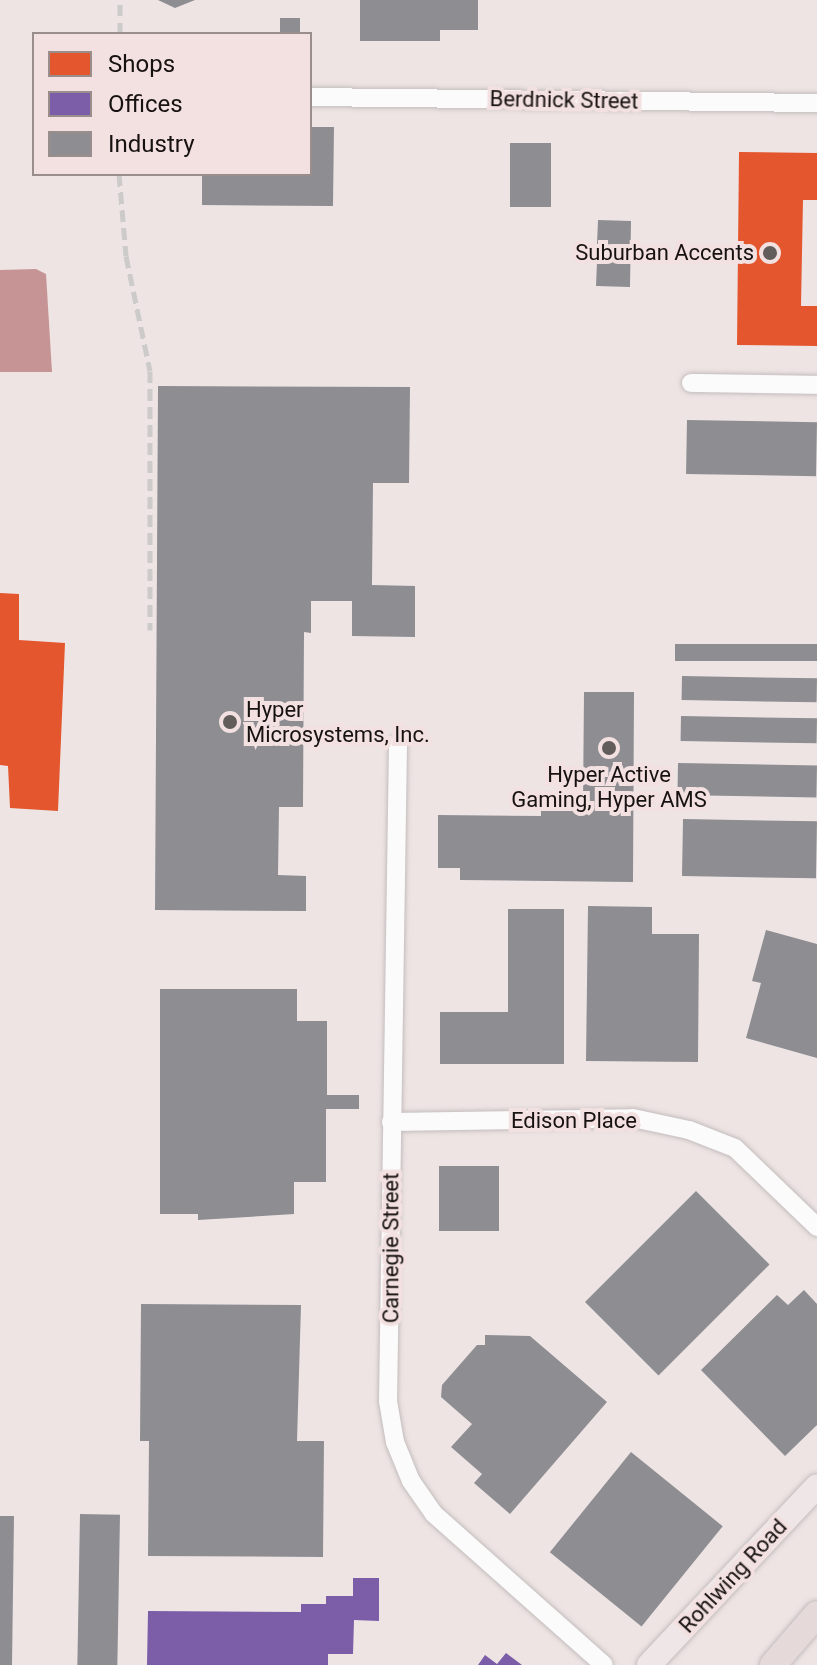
<!DOCTYPE html>
<style>
body{margin:0}
#map{position:relative;width:817px;height:1665px;overflow:hidden;background:#eee4e4;font-family:Roboto,sans-serif}
div>[style]{position:absolute}
.water>*{inset:0;background:#c69494}
.shops>*{inset:0;background:#e4572e}
.offices>*{inset:0;background:#7b5ea7}
.industry>*{inset:0;background:#8d8d92;transform-origin:0 0}
.roads{filter:drop-shadow(0 0 2px #c4bdbd) drop-shadow(0 0 2px #c4bdbd)}
.minor>*{height:18px;margin:-9px;padding:0 9px;transform-origin:9px;border-radius:9px;background:#fcfbfb}
.major>*{height:24px;margin:-12px;padding:0 12px;transform-origin:12px;border-radius:12px;background:#efe7e7}
.highway>*{height:26px;margin:-13px;padding:0 13px;transform-origin:13px;border-radius:13px;background:#e6d9d9}
.rail>*{height:5px;margin-top:-2.5px;transform-origin:0;background:repeating-linear-gradient(90deg,#cdcaca 0 12px,transparent 0 18px)}
.dots>*{width:22px;height:22px;translate:-50% -50%;box-sizing:border-box;border:4px solid #f2e1e0;border-radius:50%}
span{translate:-50% -50%;white-space:nowrap;text-align:center;line-height:1.15;-webkit-text-stroke:8px #f2e1e0;paint-order:stroke}
.street-label{font-size:22px;color:#171211}
.poi-label{font-size:22px;color:#171211}
.right{translate:-100% -50%;text-align:right}
.left{translate:0 -50%;text-align:left}
.legend{position:absolute;left:32px;top:32px;width:280px;height:144px;box-sizing:border-box;background:#f2e1e0;border:2px solid #9a8e8d;margin:0;padding:10px 14px;list-style:none;font-size:24px;color:#171211}
.legend li{display:flex;align-items:center;gap:16px;height:40px}
.legend b{width:40px;border:2px solid #9a8e8d}
</style>
<div id="map">
<div class="water">
<i style="clip-path:polygon(36px 269px,46px 274px,52px 372px,0 372px,0 270px)"></i>
</div>
<div class="shops">
<i style="clip-path:polygon(739px 152px,817px 153px,817px 200px,803px 200px,801px 306px,817px 306px,817px 346px,737px 345px)"></i>
<i style="clip-path:polygon(0 593px,19px 594px,19px 640px,65px 643px,58px 811px,10px 808px,8px 766px,0 765px)"></i>
</div>
<div class="offices">
<i style="clip-path:polygon(353px 1578px,379px 1578px,379px 1621px,354px 1620px,353px 1654px,328px 1654px,328px 1665px,147px 1665px,148px 1611px,301px 1612px,301px 1604px,326px 1604px,326px 1596px,353px 1596px)"></i>
<i style="clip-path:polygon(506px 1653px,522px 1665px,478px 1665px,485px 1655px,497px 1664px)"></i>
</div>
<div class="industry">
<i style="clip-path:polygon(158px 0,195px 0,175px 8px)"></i>
<i style="clip-path:polygon(360px 0,478px 0,478px 30px,440px 30px,440px 41px,360px 41px)"></i>
<i style="left:280px;top:18px;width:20px;height:16px"></i>
<i style="clip-path:polygon(310px 127px,334px 127px,333px 206px,202px 205px,202px 174px,310px 174px)"></i>
<i style="left:510px;top:143px;width:41px;height:64px"></i>
<i style="clip-path:polygon(598px 220px,631px 221px,630px 287px,596px 286px,597px 262px,586px 262px,586px 244px,597px 244px)"></i>
<i style="clip-path:polygon(158px 386px,410px 387px,409px 483px,373px 483px,372px 585px,415px 586px,415px 637px,352px 636px,352px 601px,311px 601px,311px 633px,304px 632px,303px 807px,279px 807px,278px 875px,306px 876px,306px 911px,155px 910px)"></i>
<i style="left:687px;top:420px;width:130px;height:54px;rotate:1deg"></i>
<i style="left:675px;top:644px;width:142px;height:17px"></i>
<i style="left:682px;top:676px;width:135px;height:24px;rotate:1deg"></i>
<i style="clip-path:polygon(584px 692px,634px 692px,633px 882px,460px 880px,460px 868px,438px 868px,438px 815px,541px 816px,541px 804px,583px 804px)"></i>
<i style="left:681px;top:716px;width:136px;height:25px;rotate:1deg"></i>
<i style="left:678px;top:763px;width:139px;height:32px;rotate:1deg"></i>
<i style="left:683px;top:819px;width:134px;height:57px;rotate:1deg"></i>
<i style="clip-path:polygon(588px 906px,652px 907px,652px 934px,699px 934px,698px 1062px,586px 1061px)"></i>
<i style="clip-path:polygon(508px 909px,564px 909px,564px 1064px,440px 1064px,440px 1012px,508px 1012px)"></i>
<i style="clip-path:polygon(766px 930px,817px 944px,817px 1058px,746px 1038px,761px 983px,752px 981px)"></i>
<i style="clip-path:polygon(160px 989px,297px 989px,297px 1021px,327px 1021px,327px 1095px,359px 1095px,359px 1109px,326px 1109px,326px 1182px,294px 1182px,294px 1214px,198px 1220px,198px 1214px,160px 1214px)"></i>
<i style="left:439px;top:1166px;width:60px;height:65px"></i>
<i style="left:696px;top:1191px;width:104px;height:157px;rotate:45deg"></i>
<i style="clip-path:polygon(804px 1290px,817px 1304px,817px 1425px,785px 1456px,701px 1370px,777px 1295px,788px 1305px)"></i>
<i style="clip-path:polygon(141px 1304px,301px 1305px,297px 1441px,324px 1441px,323px 1557px,148px 1556px,149px 1441px,140px 1441px)"></i>
<i style="clip-path:polygon(485px 1335px,530px 1336px,607px 1402px,510px 1514px,474px 1483px,482px 1474px,451px 1447px,472px 1424px,441px 1397px,442px 1385px,477px 1345px,485px 1345px)"></i>
<i style="left:631px;top:1452px;width:118px;height:129px;rotate:39deg"></i>
<i style="left:80px;top:1514px;width:40px;height:151px;rotate:1deg"></i>
<i style="clip-path:polygon(0 1516px,14px 1516px,12px 1665px,0 1665px)"></i>
</div>
<div class="roads">
<div class="minor">
<i style="left:310px;top:97px;width:507px;rotate:0.68deg"></i>
<i style="left:691px;top:383px;width:126px;rotate:0.9deg"></i>
<i style="left:398px;top:744px;width:657px;rotate:90.87deg"></i>
<i style="left:388px;top:1401px;width:42px;rotate:80.3deg"></i>
<i style="left:395px;top:1442px;width:42px;rotate:67.7deg"></i>
<i style="left:411px;top:1481px;width:40px;rotate:55.1deg"></i>
<i style="left:434px;top:1514px;width:227px;rotate:41.6deg"></i>
<i style="left:391px;top:1122px;width:242px;rotate:-0.9deg"></i>
<i style="left:633px;top:1118px;width:57px;rotate:12.1deg"></i>
<i style="left:689px;top:1130px;width:49px;rotate:21.4deg"></i>
<i style="left:735px;top:1148px;width:114px;rotate:43.9deg"></i>
</div>
<div class="major">
<i style="left:649px;top:1665px;width:245px;rotate:-46.8deg"></i>
</div>
<div class="highway">
<i style="left:773px;top:1665px;width:67px;rotate:-49.2deg"></i>
</div>
</div>
<div class="rail">
<i style="left:120px;top:34px;width:34px;rotate:-90deg"></i>
<i style="left:119px;top:174px;width:82px;rotate:85.1deg"></i>
<i style="left:126px;top:256px;width:117px;rotate:78.2deg"></i>
<i style="left:150px;top:371px;width:259px;rotate:90deg"></i>
</div>
<div class="dots">
<i style="left:770px;top:253px;background:#625c5b"></i>
<i style="left:230px;top:722px;background:#625c5b"></i>
<i style="left:609px;top:748px;background:#625c5b"></i>
</div>
<div class="street-label">
<span style="left:564px;top:100px;rotate:1deg">Berdnick Street</span>
<span style="left:574px;top:1121px">Edison Place</span>
<span style="left:391px;top:1248px;rotate:-90deg">Carnegie Street</span>
<span style="left:733px;top:1576px;rotate:-47deg">Rohlwing Road</span>
</div>
<div class="poi-label">
<span class="right" style="left:754px;top:253px">Suburban Accents</span>
<span class="left" style="left:246px;top:722px">Hyper<br>Microsystems, Inc.</span>
<span style="left:609px;top:787px">Hyper Active<br>Gaming, Hyper AMS</span>
</div>
<ul class="legend">
<li><b style="height:22px;background:#e4572e"></b>Shops</li>
<li><b style="height:22px;background:#7b5ea7"></b>Offices</li>
<li><b style="height:22px;background:#8d8d92"></b>Industry</li>
</ul>
</div>
